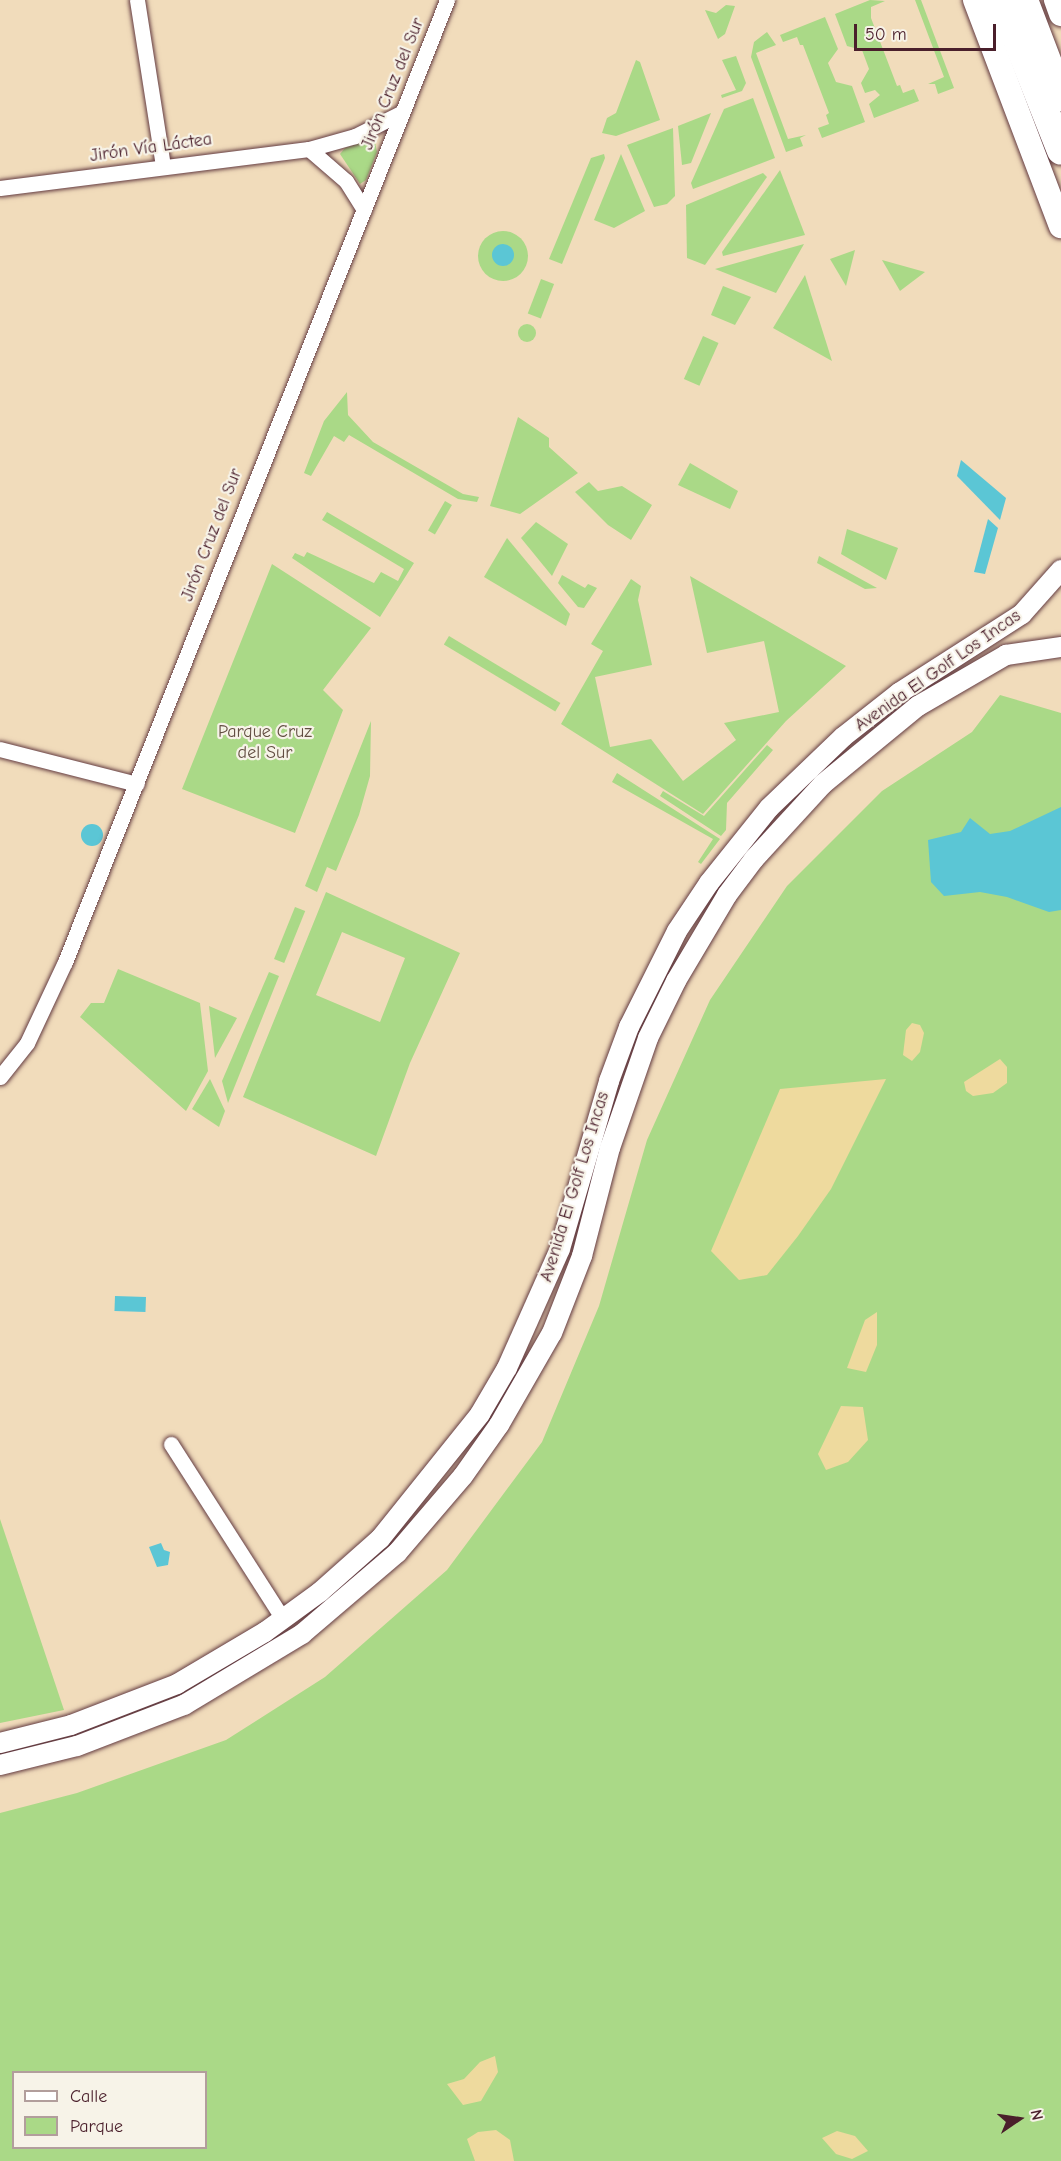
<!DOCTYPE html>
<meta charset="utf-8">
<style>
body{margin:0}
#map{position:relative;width:1061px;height:2161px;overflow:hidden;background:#f1dcbb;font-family:"Comic Neue",sans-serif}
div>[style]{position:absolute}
.green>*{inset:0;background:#aad987;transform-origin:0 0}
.round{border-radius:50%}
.sand>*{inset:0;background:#eeda9e}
.water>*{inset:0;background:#5bc6d5;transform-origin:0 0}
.roads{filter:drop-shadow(0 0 2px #633b41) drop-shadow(0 0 2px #633b41)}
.minor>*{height:15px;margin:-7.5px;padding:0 7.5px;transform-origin:7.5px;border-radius:7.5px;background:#fff}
.tertiary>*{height:20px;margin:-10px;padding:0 10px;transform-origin:10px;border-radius:10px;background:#fff}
.primary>*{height:24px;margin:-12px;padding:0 12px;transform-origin:12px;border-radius:12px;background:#fff}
.motorway>*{height:28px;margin:-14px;padding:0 14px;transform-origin:14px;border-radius:14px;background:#fff}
span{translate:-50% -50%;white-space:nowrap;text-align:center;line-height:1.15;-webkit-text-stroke:4.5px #f7f3e8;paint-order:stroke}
.street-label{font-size:18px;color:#4a1f2b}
.park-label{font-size:18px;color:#624e42}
.legend{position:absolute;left:12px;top:2071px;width:195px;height:78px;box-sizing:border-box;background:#f7f3e8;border:2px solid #b29e9c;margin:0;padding:8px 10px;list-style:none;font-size:18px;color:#4a1f2b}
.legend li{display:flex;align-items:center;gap:12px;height:30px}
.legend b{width:30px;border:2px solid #b29e9c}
.north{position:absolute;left:989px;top:2089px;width:60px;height:60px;-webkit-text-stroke:4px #f7f3e8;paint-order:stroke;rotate:77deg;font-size:16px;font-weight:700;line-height:24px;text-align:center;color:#4a1f2b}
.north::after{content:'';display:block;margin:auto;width:21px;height:27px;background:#4a1f2b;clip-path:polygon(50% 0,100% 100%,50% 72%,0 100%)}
.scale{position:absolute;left:854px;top:24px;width:142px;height:27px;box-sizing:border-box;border:3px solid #4a1f2b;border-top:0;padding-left:8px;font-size:18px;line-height:21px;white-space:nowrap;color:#4a1f2b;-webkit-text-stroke:4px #f7f3e8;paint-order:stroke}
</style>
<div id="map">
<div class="green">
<i style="clip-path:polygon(870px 0,885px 1px,871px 7px,871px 18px,897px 86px,900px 85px,903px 93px,914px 89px,919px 101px,874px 118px,869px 104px,880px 95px,875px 90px,865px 93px,861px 83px,869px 69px,862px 50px,847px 46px,835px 14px)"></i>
<i style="clip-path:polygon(915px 0,921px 0,954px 88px,938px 94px,935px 84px,928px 84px,944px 77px)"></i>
<i style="clip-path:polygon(726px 5px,735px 6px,725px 34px,718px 39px,705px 10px,716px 13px)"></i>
<i style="clip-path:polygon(825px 17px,838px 49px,828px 63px,836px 82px,852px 86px,865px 122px,822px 138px,818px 128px,829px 124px,826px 115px,829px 113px,803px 45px,800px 45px,797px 37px,783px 42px,780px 35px)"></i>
<i style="clip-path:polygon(767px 32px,776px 45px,756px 53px,788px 139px,806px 135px,800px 138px,803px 146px,786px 152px,751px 57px,754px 42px)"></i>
<i style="clip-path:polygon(736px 56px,746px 83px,742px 91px,722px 98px,721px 95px,736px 90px,722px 60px)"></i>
<i style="clip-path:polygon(636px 60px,640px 62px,660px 120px,616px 136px,602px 133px,607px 118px,616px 113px)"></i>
<i style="clip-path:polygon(753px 98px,775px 158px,693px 189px,691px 183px,724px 109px)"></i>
<i style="clip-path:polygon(711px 113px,691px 163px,682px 165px,678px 126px)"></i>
<i style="clip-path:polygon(673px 128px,675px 196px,667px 204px,654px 207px,627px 145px)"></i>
<i style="clip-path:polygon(368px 140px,375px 142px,377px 152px,366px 180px,360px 184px,340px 154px,345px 148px)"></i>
<i style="clip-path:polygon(604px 154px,605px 158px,562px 264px,549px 259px,591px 158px)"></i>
<i style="clip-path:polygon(621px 154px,645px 211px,614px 228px,594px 220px)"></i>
<i style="clip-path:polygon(780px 170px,805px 235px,723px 256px,722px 252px)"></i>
<i style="clip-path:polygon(763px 173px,767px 177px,705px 265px,687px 258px,686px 205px)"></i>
<i class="round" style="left:478px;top:231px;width:50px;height:50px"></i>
<i style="clip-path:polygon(804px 244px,776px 293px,715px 269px)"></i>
<i style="clip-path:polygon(855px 250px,846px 286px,830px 259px)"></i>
<i style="clip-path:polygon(882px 260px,925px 272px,900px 291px)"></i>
<i style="clip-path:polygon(805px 275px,832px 361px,773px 328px)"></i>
<i style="left:541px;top:279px;width:14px;height:37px;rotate:21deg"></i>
<i style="clip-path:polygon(723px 286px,751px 297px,735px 325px,711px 315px)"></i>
<i class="round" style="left:518px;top:324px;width:18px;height:18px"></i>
<i style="left:703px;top:336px;width:17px;height:47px;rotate:24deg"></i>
<i style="clip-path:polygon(347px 392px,348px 415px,373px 442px,463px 494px,479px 497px,477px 502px,458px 499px,349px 435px,344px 442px,334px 436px,311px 476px,304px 473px,324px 421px)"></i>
<i style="clip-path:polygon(518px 417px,549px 438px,549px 447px,578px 473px,520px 514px,490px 506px)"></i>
<i style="clip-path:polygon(690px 463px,738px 491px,730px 509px,678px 485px)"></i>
<i style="clip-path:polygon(589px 482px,598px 491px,622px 486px,652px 505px,631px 540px,608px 525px,575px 492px)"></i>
<i style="left:445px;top:501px;width:8px;height:34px;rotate:30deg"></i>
<i style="clip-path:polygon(327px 512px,414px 563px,380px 617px,292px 558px,295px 553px,304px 557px,307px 552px,374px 583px,381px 572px,398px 581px,404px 569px,322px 520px)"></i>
<i style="clip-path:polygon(536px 522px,568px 544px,552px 576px,521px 538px)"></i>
<i style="clip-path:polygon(847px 529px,898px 548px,886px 580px,841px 554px)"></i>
<i style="clip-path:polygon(507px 538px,570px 614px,566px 626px,484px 577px)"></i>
<i style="clip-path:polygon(819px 556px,877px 588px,865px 589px,817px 563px)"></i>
<i style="clip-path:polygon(272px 564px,371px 628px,323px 690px,343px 710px,295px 833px,182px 789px)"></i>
<i style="clip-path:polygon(562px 575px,585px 588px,588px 584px,597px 588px,584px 608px,578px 607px,558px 583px)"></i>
<i style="clip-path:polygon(690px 576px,846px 666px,786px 721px,703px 814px,561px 724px,603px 651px,591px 644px,631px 579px,641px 586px,638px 600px,652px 665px,595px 677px,610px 747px,651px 739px,683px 781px,736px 740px,724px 723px,779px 712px,764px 641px,707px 653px)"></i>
<i style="left:449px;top:636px;width:130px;height:10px;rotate:31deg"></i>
<i style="clip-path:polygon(evenodd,1000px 695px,1061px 713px,1061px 2161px,0 2161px,0 1813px,77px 1793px,226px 1740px,325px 1677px,447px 1570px,542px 1442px,599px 1306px,647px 1140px,710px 1000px,787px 886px,882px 791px,972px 732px,1000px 695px,14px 2072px,206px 2072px,206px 2148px,14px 2148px,14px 2072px)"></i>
<i style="clip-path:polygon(371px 721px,370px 776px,359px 815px,336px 871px,327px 867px,317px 892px,305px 886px)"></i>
<i style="clip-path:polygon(767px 745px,773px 750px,727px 803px,726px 830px,721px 836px,660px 796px,663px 791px,704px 816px)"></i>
<i style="clip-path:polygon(617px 773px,720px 839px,701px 864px,698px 862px,713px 839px,612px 782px)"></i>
<i style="clip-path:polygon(evenodd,326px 892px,460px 953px,410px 1063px,376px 1156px,243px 1097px,326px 892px,342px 932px,405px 958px,380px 1022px,316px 995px,342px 932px)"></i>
<i style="left:295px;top:907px;width:11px;height:56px;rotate:22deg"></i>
<i style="clip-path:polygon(118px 969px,200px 1003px,208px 1071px,186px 1111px,80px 1017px,91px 1003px,104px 1003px)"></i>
<i style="clip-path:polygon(269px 972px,279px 976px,228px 1103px,222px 1081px)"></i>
<i style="clip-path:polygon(209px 1006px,237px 1018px,215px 1058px)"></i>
<i style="clip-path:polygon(210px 1079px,225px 1111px,219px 1127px,192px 1109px)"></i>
<i style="clip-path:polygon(0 1519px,64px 1710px,0 1723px)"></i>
</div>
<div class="sand">
<i style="clip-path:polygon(912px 1023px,920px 1025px,924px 1033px,920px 1052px,912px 1061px,903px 1055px,906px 1030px)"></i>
<i style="clip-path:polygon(1000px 1059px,1007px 1067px,1007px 1083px,993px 1093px,973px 1096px,966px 1091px,964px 1082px)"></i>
<i style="clip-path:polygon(886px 1079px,831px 1189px,798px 1236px,767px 1275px,739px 1280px,711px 1251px,780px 1089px)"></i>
<i style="clip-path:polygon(877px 1312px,877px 1345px,866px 1372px,847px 1368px,865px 1320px)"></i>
<i style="clip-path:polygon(841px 1406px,863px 1407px,868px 1440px,848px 1462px,826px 1470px,818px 1454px)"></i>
<i style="clip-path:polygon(495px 2056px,498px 2072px,481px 2101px,463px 2105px,447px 2084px,464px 2079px,480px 2062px)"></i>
<i style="clip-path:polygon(496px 2130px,510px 2140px,514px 2161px,475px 2161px,467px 2139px,478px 2132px)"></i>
<i style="clip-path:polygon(837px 2131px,855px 2136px,868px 2151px,852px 2159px,836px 2154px,822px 2138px)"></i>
</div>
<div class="water">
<i class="round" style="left:492px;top:244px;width:22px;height:22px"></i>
<i style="clip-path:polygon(961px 460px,1006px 498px,1000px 520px,957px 476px)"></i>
<i style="clip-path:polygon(988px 519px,998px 528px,985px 574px,974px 572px)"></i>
<i style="clip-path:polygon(1061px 807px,1061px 910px,1049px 912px,1007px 897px,980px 892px,944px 896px,931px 882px,928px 840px,961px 832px,970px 818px,990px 834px,1010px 831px)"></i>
<i class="round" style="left:81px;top:824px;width:22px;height:22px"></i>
<i style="left:115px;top:1296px;width:31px;height:15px;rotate:2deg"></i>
<i style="clip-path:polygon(161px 1543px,164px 1550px,170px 1552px,168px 1565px,157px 1567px,149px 1547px)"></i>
</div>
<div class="roads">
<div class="minor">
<i style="left:137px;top:0;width:168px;rotate:81.1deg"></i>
<i style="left:309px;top:149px;width:49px;rotate:40.9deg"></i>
<i style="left:346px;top:181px;width:34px;rotate:58deg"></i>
<i style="left:0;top:188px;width:311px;rotate:-7.2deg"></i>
<i style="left:309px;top:149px;width:48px;rotate:-15.8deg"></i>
<i style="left:355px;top:136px;width:51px;rotate:-26.6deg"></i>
<i style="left:0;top:749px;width:141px;rotate:14.3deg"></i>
<i style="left:0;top:1077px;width:43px;rotate:-51.5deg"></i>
<i style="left:27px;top:1043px;width:89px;rotate:-64.9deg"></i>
<i style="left:65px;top:962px;width:1035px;rotate:-68.34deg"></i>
<i style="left:171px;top:1444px;width:208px;rotate:57.4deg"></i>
</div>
<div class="tertiary">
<i style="left:0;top:1743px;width:73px;rotate:-14.2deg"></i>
<i style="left:71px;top:1725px;width:114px;rotate:-21.1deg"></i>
<i style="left:177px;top:1684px;width:102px;rotate:-30.6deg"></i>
<i style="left:265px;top:1632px;width:68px;rotate:-36deg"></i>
<i style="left:320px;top:1592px;width:80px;rotate:-41.5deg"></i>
<i style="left:380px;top:1539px;width:160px;rotate:-51.3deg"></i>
<i style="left:480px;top:1414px;width:53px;rotate:-59.6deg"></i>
<i style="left:507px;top:1368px;width:130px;rotate:-66deg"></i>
<i style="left:560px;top:1249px;width:175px;rotate:-73.7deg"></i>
<i style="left:609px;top:1081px;width:58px;rotate:-69.7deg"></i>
<i style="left:629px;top:1027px;width:107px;rotate:-63.4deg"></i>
<i style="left:677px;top:931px;width:58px;rotate:-56.3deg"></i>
<i style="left:709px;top:883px;width:96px;rotate:-51.3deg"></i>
<i style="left:769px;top:808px;width:103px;rotate:-43.8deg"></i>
<i style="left:843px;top:737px;width:71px;rotate:-38.2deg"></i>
<i style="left:899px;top:693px;width:146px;rotate:-32.7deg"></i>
<i style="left:1022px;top:614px;width:59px;rotate:-48.4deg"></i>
<i style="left:0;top:1765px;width:79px;rotate:-13.9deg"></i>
<i style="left:77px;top:1746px;width:115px;rotate:-21deg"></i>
<i style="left:184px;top:1705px;width:138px;rotate:-31deg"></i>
<i style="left:302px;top:1634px;width:125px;rotate:-40.5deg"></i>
<i style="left:397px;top:1553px;width:101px;rotate:-49.4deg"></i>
<i style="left:463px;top:1476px;width:62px;rotate:-54.8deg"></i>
<i style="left:499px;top:1425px;width:106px;rotate:-60.1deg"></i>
<i style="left:552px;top:1333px;width:83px;rotate:-68.7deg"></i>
<i style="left:582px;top:1256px;width:112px;rotate:-75.5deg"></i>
<i style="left:610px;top:1148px;width:116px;rotate:-70.9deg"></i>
<i style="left:648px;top:1038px;width:64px;rotate:-63.8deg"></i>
<i style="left:676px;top:981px;width:100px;rotate:-59.3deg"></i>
<i style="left:727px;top:895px;width:45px;rotate:-53.1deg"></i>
<i style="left:754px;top:859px;width:102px;rotate:-47.4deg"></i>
<i style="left:823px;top:784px;width:123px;rotate:-39.4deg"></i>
<i style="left:918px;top:706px;width:102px;rotate:-30.1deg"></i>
<i style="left:1006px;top:655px;width:56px;rotate:-8.3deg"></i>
</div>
<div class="primary">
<i style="left:975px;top:0;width:242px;rotate:69.2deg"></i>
<i style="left:1056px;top:0;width:15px;rotate:70deg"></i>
</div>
<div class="motorway">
<i style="left:1001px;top:0;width:162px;rotate:68.3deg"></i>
<i style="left:1024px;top:0;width:104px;rotate:69.1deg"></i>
</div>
</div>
<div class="street-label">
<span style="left:393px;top:84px;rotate:-68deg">Jirón Cruz del Sur</span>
<span style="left:151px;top:148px;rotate:-8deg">Jirón Vía Láctea</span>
<span style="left:212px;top:535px;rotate:-69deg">Jirón Cruz del Sur</span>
<span style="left:938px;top:671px;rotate:-35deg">Avenida El Golf Los Incas</span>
<span style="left:575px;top:1187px;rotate:-73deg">Avenida El Golf Los Incas</span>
</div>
<div class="park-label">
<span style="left:265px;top:743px">Parque Cruz<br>del Sur</span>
</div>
<ul class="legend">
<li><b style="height:8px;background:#fff"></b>Calle</li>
<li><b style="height:16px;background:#aad987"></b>Parque</li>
</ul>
<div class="north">N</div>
<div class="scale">50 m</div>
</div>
